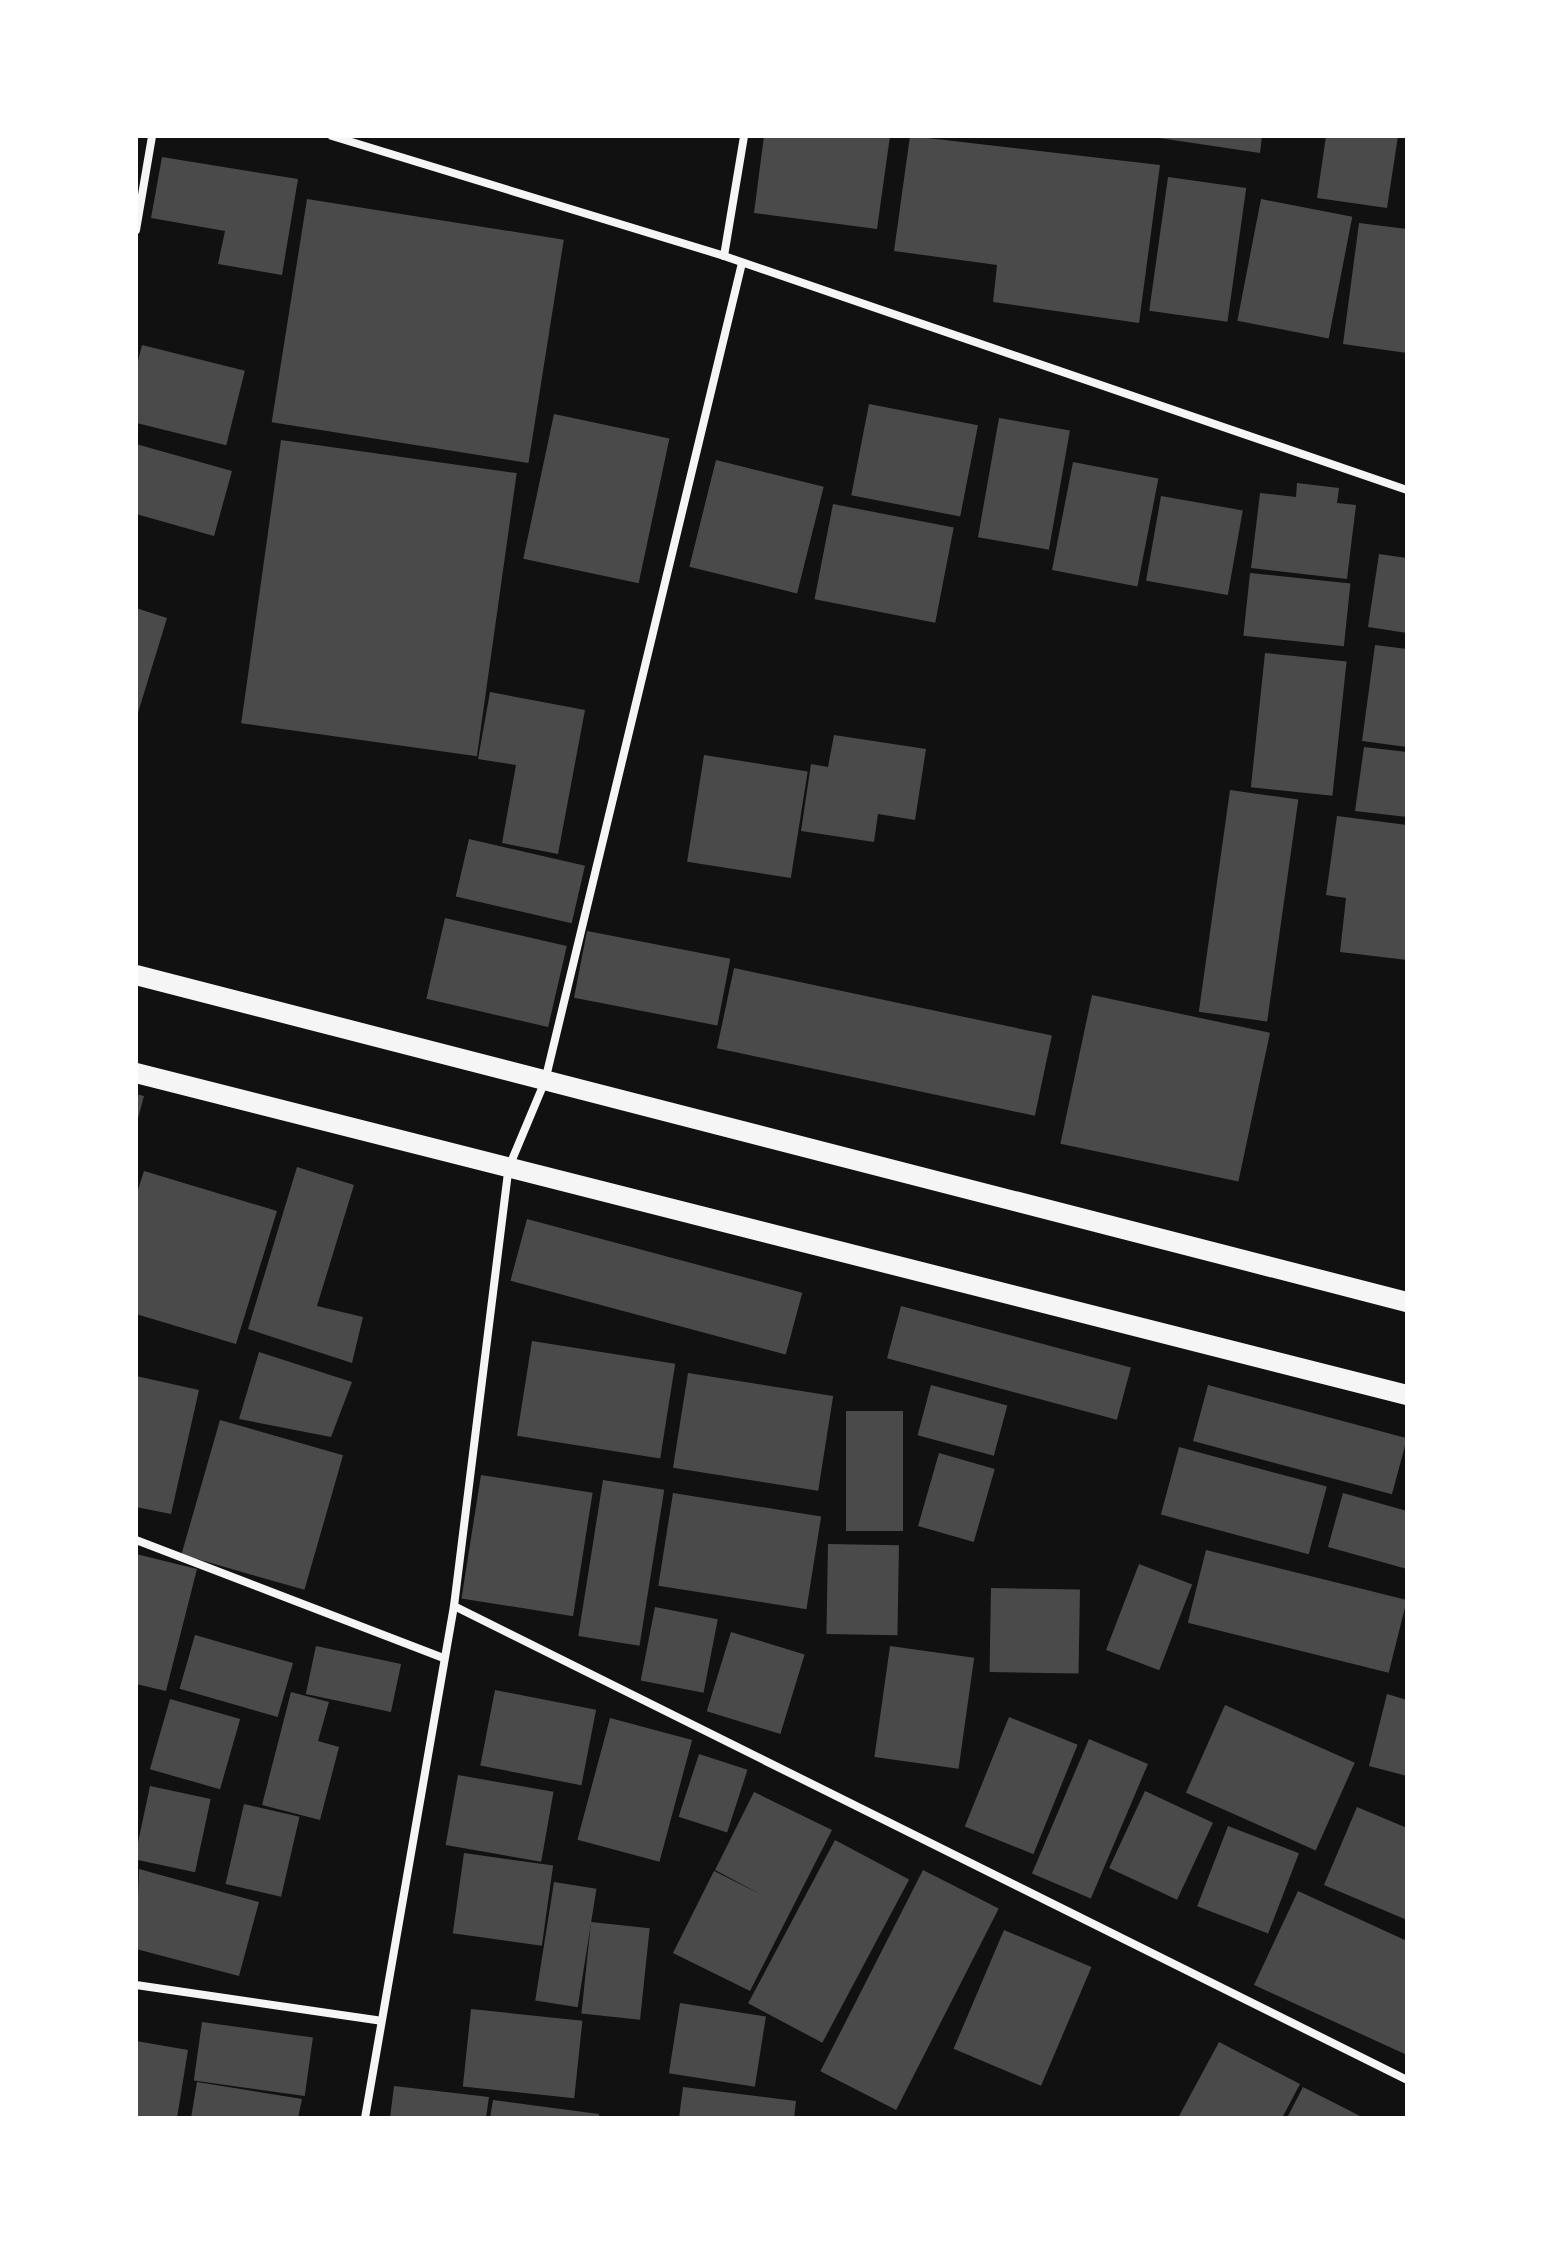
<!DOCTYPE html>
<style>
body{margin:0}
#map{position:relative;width:1543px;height:2254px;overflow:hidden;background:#111;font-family:Overpass,sans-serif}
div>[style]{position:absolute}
.building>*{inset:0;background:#4a4a4a;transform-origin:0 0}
.minor>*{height:8px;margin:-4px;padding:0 4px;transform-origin:4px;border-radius:4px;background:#f5f5f5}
.primary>*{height:20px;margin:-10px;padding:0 10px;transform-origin:10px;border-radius:10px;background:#f5f5f5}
span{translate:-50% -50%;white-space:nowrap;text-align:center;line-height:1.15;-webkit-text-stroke:6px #fff;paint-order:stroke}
.frame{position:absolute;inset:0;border:138px solid #fff;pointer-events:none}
</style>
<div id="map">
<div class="building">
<i style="clip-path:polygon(764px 136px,890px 136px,877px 229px,754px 213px)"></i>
<i style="clip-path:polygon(910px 136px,1160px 165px,1139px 323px,993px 302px,997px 265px,894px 251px)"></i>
<i style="clip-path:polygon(1146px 136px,1262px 136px,1260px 153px)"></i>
<i style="clip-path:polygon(1326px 136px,1398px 136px,1387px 208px,1317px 198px)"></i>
<i style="clip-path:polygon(162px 157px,298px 179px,282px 275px,218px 264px,225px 231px,151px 218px)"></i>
<i style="left:1168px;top:177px;width:79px;height:135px;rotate:8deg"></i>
<i style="left:307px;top:199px;width:260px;height:226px;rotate:9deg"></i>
<i style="left:1261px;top:199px;width:93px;height:124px;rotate:11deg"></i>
<i style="clip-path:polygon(1359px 223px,1407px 229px,1407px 353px,1343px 344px)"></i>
<i style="left:142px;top:345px;width:106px;height:77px;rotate:14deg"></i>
<i style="left:869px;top:404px;width:111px;height:93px;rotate:11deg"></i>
<i style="left:554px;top:414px;width:118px;height:148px;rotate:12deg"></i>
<i style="left:999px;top:418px;width:72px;height:121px;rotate:10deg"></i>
<i style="left:281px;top:440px;width:238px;height:286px;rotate:8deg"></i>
<i style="clip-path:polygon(136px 444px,232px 471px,214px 536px,136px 514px)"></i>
<i style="left:716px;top:460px;width:111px;height:110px;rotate:14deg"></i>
<i style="left:1073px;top:462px;width:87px;height:110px;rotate:11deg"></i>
<i style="clip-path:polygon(1297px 483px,1339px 488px,1337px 503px,1356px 505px,1347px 579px,1251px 568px,1260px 493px,1296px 497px)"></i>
<i style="left:1161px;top:496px;width:83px;height:86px;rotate:10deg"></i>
<i style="left:833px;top:504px;width:123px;height:97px;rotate:11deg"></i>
<i style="clip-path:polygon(1379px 554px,1407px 558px,1407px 633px,1368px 627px)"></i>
<i style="left:1250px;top:573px;width:101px;height:63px;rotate:6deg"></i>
<i style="clip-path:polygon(136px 608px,167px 618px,137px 716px,136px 716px)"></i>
<i style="clip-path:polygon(1375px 645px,1407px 649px,1407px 747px,1362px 741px)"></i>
<i style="left:1265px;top:653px;width:82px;height:135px;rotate:6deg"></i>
<i style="clip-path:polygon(490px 692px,585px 710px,558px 854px,502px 843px,516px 765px,478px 759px)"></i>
<i style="clip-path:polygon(834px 735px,926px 749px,915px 820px,878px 814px,874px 842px,801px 831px,811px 764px,828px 767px)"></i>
<i style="clip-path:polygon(1364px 747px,1407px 752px,1407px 817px,1355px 811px)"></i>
<i style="left:704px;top:755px;width:105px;height:108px;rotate:9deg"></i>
<i style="left:1230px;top:790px;width:69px;height:224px;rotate:8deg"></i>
<i style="clip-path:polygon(1337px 816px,1407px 825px,1407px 960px,1340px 952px,1346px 898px,1326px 895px)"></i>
<i style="left:469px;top:839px;width:119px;height:59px;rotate:13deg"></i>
<i style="left:445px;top:918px;width:125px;height:83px;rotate:13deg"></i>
<i style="left:587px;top:931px;width:146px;height:68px;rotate:11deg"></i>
<i style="left:734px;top:968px;width:325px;height:82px;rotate:12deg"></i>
<i style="left:1092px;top:995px;width:182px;height:152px;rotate:12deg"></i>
<i style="clip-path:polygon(136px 1094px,144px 1096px,137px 1122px,136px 1122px)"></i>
<i style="clip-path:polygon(297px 1167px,354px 1185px,317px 1306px,363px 1317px,352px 1363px,248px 1329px)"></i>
<i style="clip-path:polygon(144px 1171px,277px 1211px,236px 1344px,136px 1314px,136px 1196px)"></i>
<i style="left:527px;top:1219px;width:285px;height:64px;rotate:15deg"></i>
<i style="left:901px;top:1306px;width:238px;height:54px;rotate:15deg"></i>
<i style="left:532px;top:1341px;width:145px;height:96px;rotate:9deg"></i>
<i style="clip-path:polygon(259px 1352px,352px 1382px,331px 1437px,239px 1419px)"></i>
<i style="left:688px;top:1373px;width:147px;height:96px;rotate:9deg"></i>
<i style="clip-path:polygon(136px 1376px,199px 1390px,171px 1514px,136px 1507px)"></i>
<i style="left:931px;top:1385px;width:79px;height:52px;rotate:15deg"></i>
<i style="left:1208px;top:1385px;width:206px;height:58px;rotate:15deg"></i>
<i style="left:846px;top:1411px;width:57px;height:120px"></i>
<i style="left:220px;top:1420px;width:128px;height:140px;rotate:16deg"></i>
<i style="left:1179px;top:1447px;width:153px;height:70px;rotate:15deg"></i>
<i style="left:939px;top:1453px;width:58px;height:76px;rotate:16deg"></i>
<i style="left:481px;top:1475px;width:113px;height:125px;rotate:9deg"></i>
<i style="left:603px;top:1480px;width:62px;height:158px;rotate:9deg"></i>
<i style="left:673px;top:1493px;width:150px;height:94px;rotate:9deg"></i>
<i style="clip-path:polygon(1343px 1493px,1407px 1511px,1407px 1569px,1328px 1547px)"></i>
<i style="left:828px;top:1544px;width:71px;height:90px;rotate:1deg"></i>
<i style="left:1206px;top:1550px;width:207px;height:75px;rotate:14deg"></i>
<i style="clip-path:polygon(136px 1554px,197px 1569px,166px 1691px,136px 1684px)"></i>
<i style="left:1139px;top:1564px;width:57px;height:92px;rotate:21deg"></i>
<i style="left:991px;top:1588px;width:89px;height:84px;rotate:1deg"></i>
<i style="left:655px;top:1607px;width:64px;height:75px;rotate:11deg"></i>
<i style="left:731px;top:1632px;width:77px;height:83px;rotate:17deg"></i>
<i style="left:195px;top:1635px;width:102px;height:56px;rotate:16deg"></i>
<i style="left:316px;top:1646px;width:87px;height:49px;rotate:12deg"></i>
<i style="left:890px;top:1646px;width:85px;height:112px;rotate:8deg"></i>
<i style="left:495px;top:1690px;width:103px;height:77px;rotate:11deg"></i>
<i style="clip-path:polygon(291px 1692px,329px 1702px,318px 1741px,339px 1747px,320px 1820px,262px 1805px)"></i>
<i style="clip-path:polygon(1387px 1694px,1407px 1700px,1407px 1776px,1369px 1766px)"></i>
<i style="left:170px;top:1699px;width:73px;height:73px;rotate:16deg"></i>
<i style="left:1225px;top:1705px;width:142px;height:96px;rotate:24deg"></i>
<i style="left:1009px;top:1717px;width:74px;height:118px;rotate:22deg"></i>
<i style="left:610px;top:1718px;width:85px;height:126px;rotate:15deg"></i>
<i style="left:1089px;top:1739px;width:64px;height:146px;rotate:23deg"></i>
<i style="left:699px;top:1754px;width:51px;height:66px;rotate:18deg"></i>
<i style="left:458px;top:1775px;width:97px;height:71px;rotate:10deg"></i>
<i style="left:150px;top:1786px;width:62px;height:75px;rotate:12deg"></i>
<i style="left:1145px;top:1791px;width:75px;height:85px;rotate:25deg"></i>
<i style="clip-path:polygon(754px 1792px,832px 1830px,750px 1991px,673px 1953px,714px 1871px,762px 1895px,715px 1870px)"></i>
<i style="left:244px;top:1804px;width:57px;height:82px;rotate:13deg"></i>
<i style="clip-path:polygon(1357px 1807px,1407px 1828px,1407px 1920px,1324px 1885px)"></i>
<i style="left:1228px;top:1826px;width:76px;height:86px;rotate:21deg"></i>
<i style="left:835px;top:1840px;width:84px;height:185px;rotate:28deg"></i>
<i style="left:464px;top:1853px;width:90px;height:81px;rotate:8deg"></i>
<i style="clip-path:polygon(139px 1869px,259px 1902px,239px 1976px,136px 1949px)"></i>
<i style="left:923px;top:1870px;width:85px;height:226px;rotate:27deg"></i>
<i style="left:554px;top:1882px;width:43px;height:120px;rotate:9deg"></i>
<i style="clip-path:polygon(1298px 1891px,1407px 1941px,1407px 2055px,1254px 1985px)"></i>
<i style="left:591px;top:1922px;width:59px;height:92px;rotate:6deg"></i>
<i style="left:1004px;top:1930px;width:95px;height:129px;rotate:23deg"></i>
<i style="left:680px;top:2003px;width:87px;height:71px;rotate:9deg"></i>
<i style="left:471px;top:2009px;width:112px;height:78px;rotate:6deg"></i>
<i style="left:202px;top:2022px;width:112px;height:59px;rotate:8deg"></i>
<i style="clip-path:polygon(136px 2041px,188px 2050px,177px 2118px,136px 2118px)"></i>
<i style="clip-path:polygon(1219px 2042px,1300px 2084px,1282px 2118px,1178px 2118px)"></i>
<i style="clip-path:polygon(197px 2082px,302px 2099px,298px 2118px,191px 2118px)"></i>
<i style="clip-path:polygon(394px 2086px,489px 2097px,486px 2118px,390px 2118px)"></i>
<i style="clip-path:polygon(683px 2087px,796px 2101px,794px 2118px,679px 2118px)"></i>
<i style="clip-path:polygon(1303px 2087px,1364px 2118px,1287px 2118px)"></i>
<i style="clip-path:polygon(493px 2100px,599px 2114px,599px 2118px,490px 2118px)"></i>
</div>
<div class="minor">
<i style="left:332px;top:136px;width:410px;rotate:17deg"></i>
<i style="left:724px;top:256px;width:722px;rotate:18.91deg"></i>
<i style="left:136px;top:230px;width:95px;rotate:-80.3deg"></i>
<i style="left:724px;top:256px;width:122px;rotate:-80.5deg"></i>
<i style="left:136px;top:1540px;width:330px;rotate:21deg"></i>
<i style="left:454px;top:1606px;width:1064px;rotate:26.44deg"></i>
<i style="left:136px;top:1985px;width:244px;rotate:8.3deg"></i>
<i style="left:365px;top:2118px;width:520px;rotate:-80.14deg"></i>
<i style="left:454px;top:1606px;width:442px;rotate:-82.9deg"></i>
<i style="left:509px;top:1167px;width:93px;rotate:-67.3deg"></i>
<i style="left:545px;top:1081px;width:841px;rotate:-76.46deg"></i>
</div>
<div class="primary">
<i style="left:136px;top:975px;width:1312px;rotate:14.43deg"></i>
<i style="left:136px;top:1073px;width:1311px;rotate:14.22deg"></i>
</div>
<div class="frame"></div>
</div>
